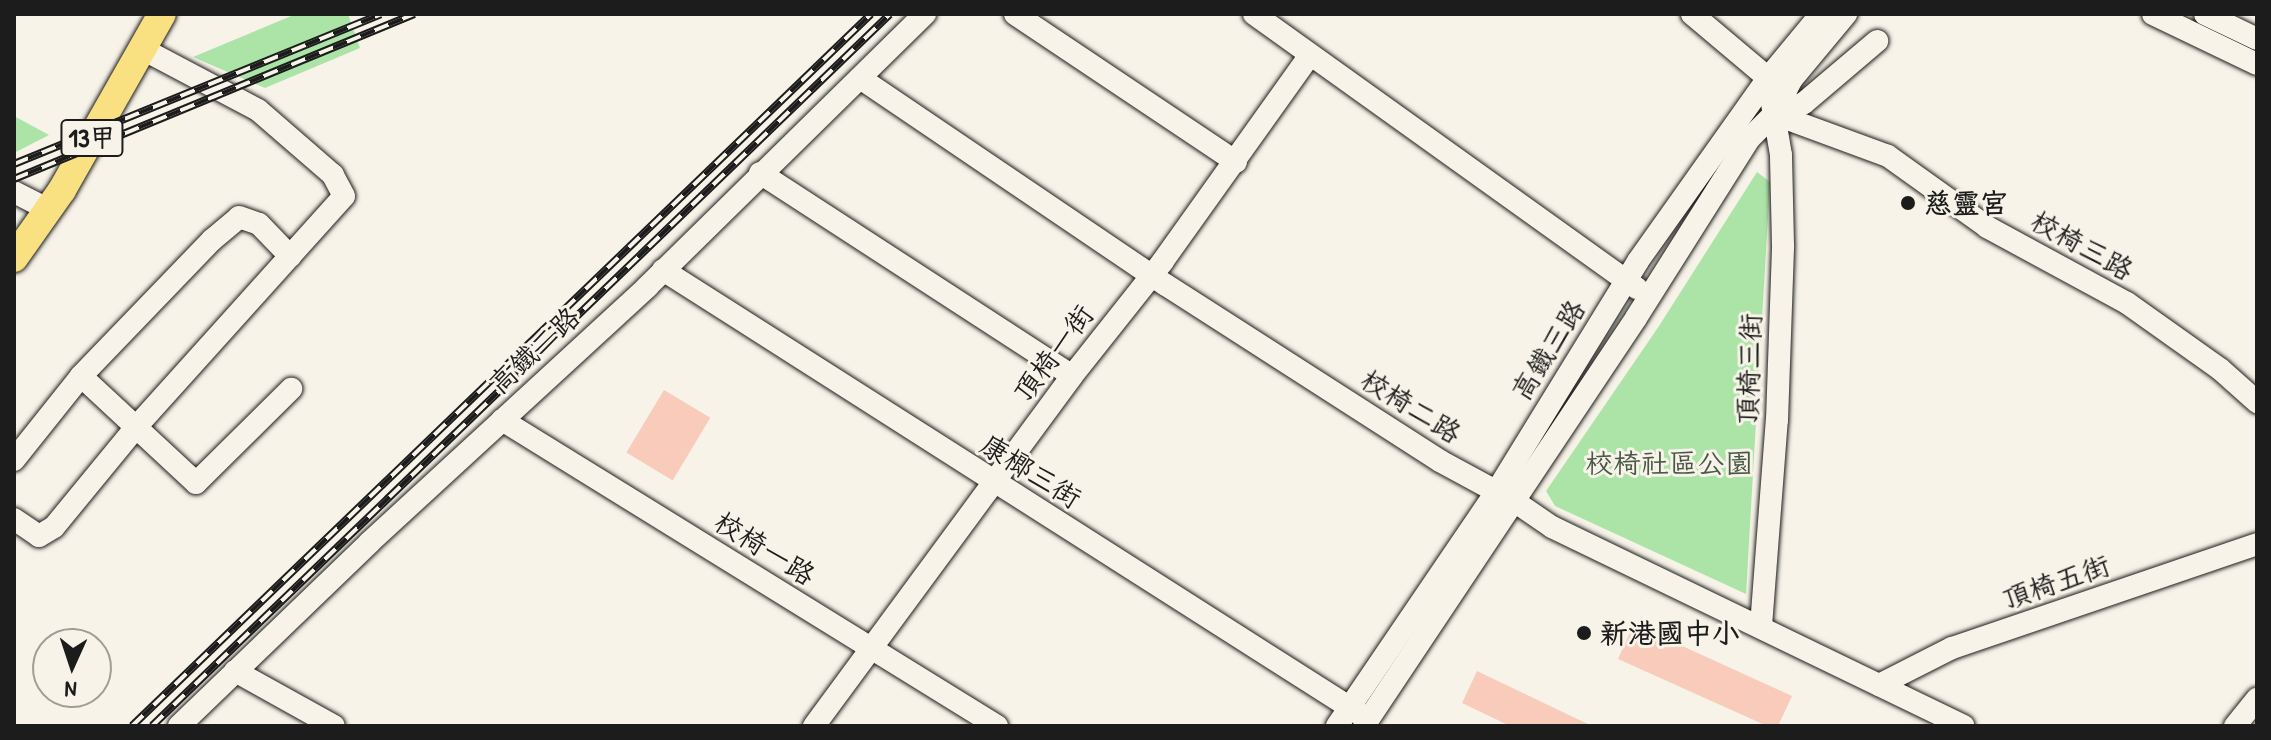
<!DOCTYPE html>
<meta charset="utf-8">
<style>
body{margin:0}
#map{position:relative;width:2271px;height:740px;overflow:hidden;background:#f7f3e8;font-family:"Patrick Hand","LXGW WenKai TC",sans-serif}
div>[style]{position:absolute}
.green>*{inset:0;background:#ace4a8}
.building>*{inset:0;background:#f8cbbb;transform-origin:0 0}
.roads{filter:drop-shadow(0 0 2px #1c1c1c) drop-shadow(0 0 2px #1c1c1c)}
.minor>*{height:22px;margin:-11px;padding:0 11px;transform-origin:11px;border-radius:11px;background:#f7f3e8}
.major>*{height:28px;margin:-14px;padding:0 14px;transform-origin:14px;border-radius:14px;background:#f9e181}
.rail>*{height:8px;margin-top:-4px;transform-origin:0;background:repeating-linear-gradient(90deg,#f7f3e8 0 15px,#1c1c1c 0 30px);box-sizing:border-box;border-block:2px solid #1c1c1c}
.dots>*{width:22px;height:22px;translate:-50% -50%;box-sizing:border-box;border:4px solid #f7f3e8;border-radius:50%}
span{translate:-50% -50%;white-space:nowrap;text-align:center;line-height:1.15;-webkit-text-stroke:6px #f7f3e8;paint-order:stroke}
.shield-label span{padding:2px 6px;background:#f7f3e8;border:2px solid;border-radius:6px;-webkit-text-stroke-width:0}
.shield-label{font-size:26px;color:#1c1c1c;font-weight:700}
.poi-label{font-size:28px;color:#1c1c1c;font-weight:700}
.left{translate:0 -50%;text-align:left}
.street-label{font-size:28px;color:#1c1c1c}
.park-label{font-size:28px;color:#475846}
.frame{position:absolute;inset:0;border:16px solid #1c1c1c;pointer-events:none}
.north{position:absolute;left:32px;top:628px;width:80px;height:80px;box-sizing:border-box;background:#f7f3e8;border:2px solid #9f9d96;border-radius:50%;rotate:183deg;font-size:22px;font-weight:700;line-height:32px;text-align:center;color:#1c1c1c}
.north::after{content:'';display:block;margin:auto;width:28px;height:36px;background:#1c1c1c;clip-path:polygon(50% 0,100% 100%,50% 72%,0 100%)}
</style>
<div id="map">
<div class="green">
<i style="clip-path:polygon(296px 14px,348px 14px,360px 48px,265px 88px,193px 57px)"></i>
<i style="clip-path:polygon(14px 116px,49px 135px,14px 153px)"></i>
<i style="clip-path:polygon(1757px 172px,1770px 182px,1746px 594px,1555px 506px,1546px 491px,1659px 326px)"></i>
</div>
<div class="building">
<i style="left:664px;top:390px;width:54px;height:73px;rotate:31deg"></i>
<i style="clip-path:polygon(1634px 624px,1792px 696px,1778px 726px,1767px 726px,1618px 659px)"></i>
<i style="clip-path:polygon(1477px 671px,1592px 726px,1510px 726px,1462px 703px)"></i>
</div>
<div class="roads">
<div class="minor">
<i style="left:1015px;top:14px;width:266px;rotate:33.8deg"></i>
<i style="left:1254px;top:14px;width:471px;rotate:35.6deg"></i>
<i style="left:1692px;top:14px;width:99px;rotate:40.1deg"></i>
<i style="left:1768px;top:78px;width:36px;rotate:81deg"></i>
<i style="left:1774px;top:114px;width:121px;rotate:20.2deg"></i>
<i style="left:1888px;top:156px;width:122px;rotate:35.6deg"></i>
<i style="left:1987px;top:227px;width:159px;rotate:28.5deg"></i>
<i style="left:2127px;top:303px;width:114px;rotate:35.4deg"></i>
<i style="left:2220px;top:369px;width:50px;rotate:41.7deg"></i>
<i style="left:2153px;top:14px;width:115px;rotate:25.7deg"></i>
<i style="left:2205px;top:14px;width:58px;rotate:25.7deg"></i>
<i style="left:860px;top:78px;width:369px;rotate:34.1deg"></i>
<i style="left:1166px;top:285px;width:326px;rotate:32.7deg"></i>
<i style="left:1440px;top:461px;width:84px;rotate:28.4deg"></i>
<i style="left:1514px;top:501px;width:46px;rotate:34.4deg"></i>
<i style="left:1552px;top:527px;width:457px;rotate:25.8deg"></i>
<i style="left:760px;top:173px;width:372px;rotate:33deg"></i>
<i style="left:14px;top:192px;width:38px;rotate:27deg"></i>
<i style="left:663px;top:270px;width:826px;rotate:32.5deg"></i>
<i style="left:81px;top:376px;width:157px;rotate:42.9deg"></i>
<i style="left:196px;top:483px;width:134px;rotate:-44.7deg"></i>
<i style="left:502px;top:420px;width:582px;rotate:31.72deg"></i>
<i style="left:14px;top:460px;width:107px;rotate:-51.4deg"></i>
<i style="left:81px;top:376px;width:189px;rotate:-46.1deg"></i>
<i style="left:212px;top:240px;width:35px;rotate:-40deg"></i>
<i style="left:239px;top:217px;width:21px;rotate:19deg"></i>
<i style="left:259px;top:224px;width:45px;rotate:45.9deg"></i>
<i style="left:14px;top:519px;width:30px;rotate:34deg"></i>
<i style="left:39px;top:536px;width:17px;rotate:-31deg"></i>
<i style="left:54px;top:527px;width:131px;rotate:-50.6deg"></i>
<i style="left:137px;top:426px;width:309px;rotate:-48deg"></i>
<i style="left:344px;top:196px;width:24px;rotate:-118deg"></i>
<i style="left:333px;top:175px;width:99px;rotate:-139.1deg"></i>
<i style="left:258px;top:110px;width:130px;rotate:-152.1deg"></i>
<i style="left:1761px;top:626px;width:207px;rotate:-85.6deg"></i>
<i style="left:1777px;top:420px;width:175px;rotate:-88deg"></i>
<i style="left:1783px;top:245px;width:90px;rotate:-91.3deg"></i>
<i style="left:1781px;top:155px;width:42px;rotate:-99.7deg"></i>
<i style="left:1774px;top:114px;width:32px;rotate:-20deg"></i>
<i style="left:1804px;top:103px;width:96px;rotate:-40.3deg"></i>
<i style="left:235px;top:671px;width:113px;rotate:29.1deg"></i>
<i style="left:1879px;top:685px;width:82px;rotate:-26.9deg"></i>
<i style="left:1952px;top:648px;width:322px;rotate:-18.8deg"></i>
<i style="left:179px;top:726px;width:265px;rotate:-43.9deg"></i>
<i style="left:370px;top:542px;width:377px;rotate:-42.6deg"></i>
<i style="left:647px;top:287px;width:390px;rotate:-44.5deg"></i>
<i style="left:814px;top:726px;width:435px;rotate:-53.6deg"></i>
<i style="left:1072px;top:376px;width:147px;rotate:-51.6deg"></i>
<i style="left:1163px;top:261px;width:253px;rotate:-54.5deg"></i>
<i style="left:1337px;top:726px;width:283px;rotate:-55.8deg"></i>
<i style="left:1496px;top:492px;width:271px;rotate:-58.4deg"></i>
<i style="left:1638px;top:261px;width:224px;rotate:-54.6deg"></i>
<i style="left:1768px;top:78px;width:83px;rotate:-50.4deg"></i>
<i style="left:1364px;top:726px;width:490px;rotate:-56.3deg"></i>
<i style="left:1636px;top:318px;width:213px;rotate:-57.7deg"></i>
<i style="left:1750px;top:138px;width:34px;rotate:-45deg"></i>
<i style="left:1774px;top:114px;width:39px;rotate:-63deg"></i>
<i style="left:1792px;top:79px;width:85px;rotate:-50.3deg"></i>
<i style="left:2235px;top:726px;width:35px;rotate:-51deg"></i>
</div>
<div class="major">
<i style="left:14px;top:258px;width:83px;rotate:-54.8deg"></i>
<i style="left:62px;top:190px;width:202px;rotate:-60.4deg"></i>
</div>
</div>
<div class="rail">
<i style="left:14px;top:164px;width:396px;rotate:-22.2deg"></i>
<i style="left:14px;top:179px;width:433px;rotate:-22.4deg"></i>
<i style="left:132px;top:726px;width:1026px;rotate:-43.93deg"></i>
<i style="left:152px;top:726px;width:1025px;rotate:-43.97deg"></i>
</div>
<div class="dots">
<i style="left:1908px;top:203px;background:#1c1c1c"></i>
<i style="left:1584px;top:633px;background:#1c1c1c"></i>
</div>
<div class="shield-label">
<span style="left:92px;top:138px">13甲</span>
</div>
<div class="poi-label">
<span class="left" style="left:1924px;top:203px">慈靈宮</span>
<span class="left" style="left:1600px;top:633px">新港國中小</span>
</div>
<div class="street-label">
<span style="left:2082px;top:245px;rotate:29deg">校椅三路</span>
<span style="left:534px;top:350px;rotate:-43deg">高鐵二路</span>
<span style="left:1548px;top:350px;rotate:-58deg">高鐵三路</span>
<span style="left:1053px;top:353px;rotate:-53deg">頂椅一街</span>
<span style="left:1749px;top:369px;rotate:-88deg">頂椅三街</span>
<span style="left:1411px;top:406px;rotate:32deg">校椅二路</span>
<span style="left:1031px;top:471px;rotate:32deg">康榔三街</span>
<span style="left:765px;top:548px;rotate:32deg">校椅一路</span>
<span style="left:2056px;top:582px;rotate:-19deg">頂椅五街</span>
</div>
<div class="park-label">
<span style="left:1669px;top:463px">校椅社區公園</span>
</div>
<div class="frame"></div>
<div class="north">N</div>
</div>
